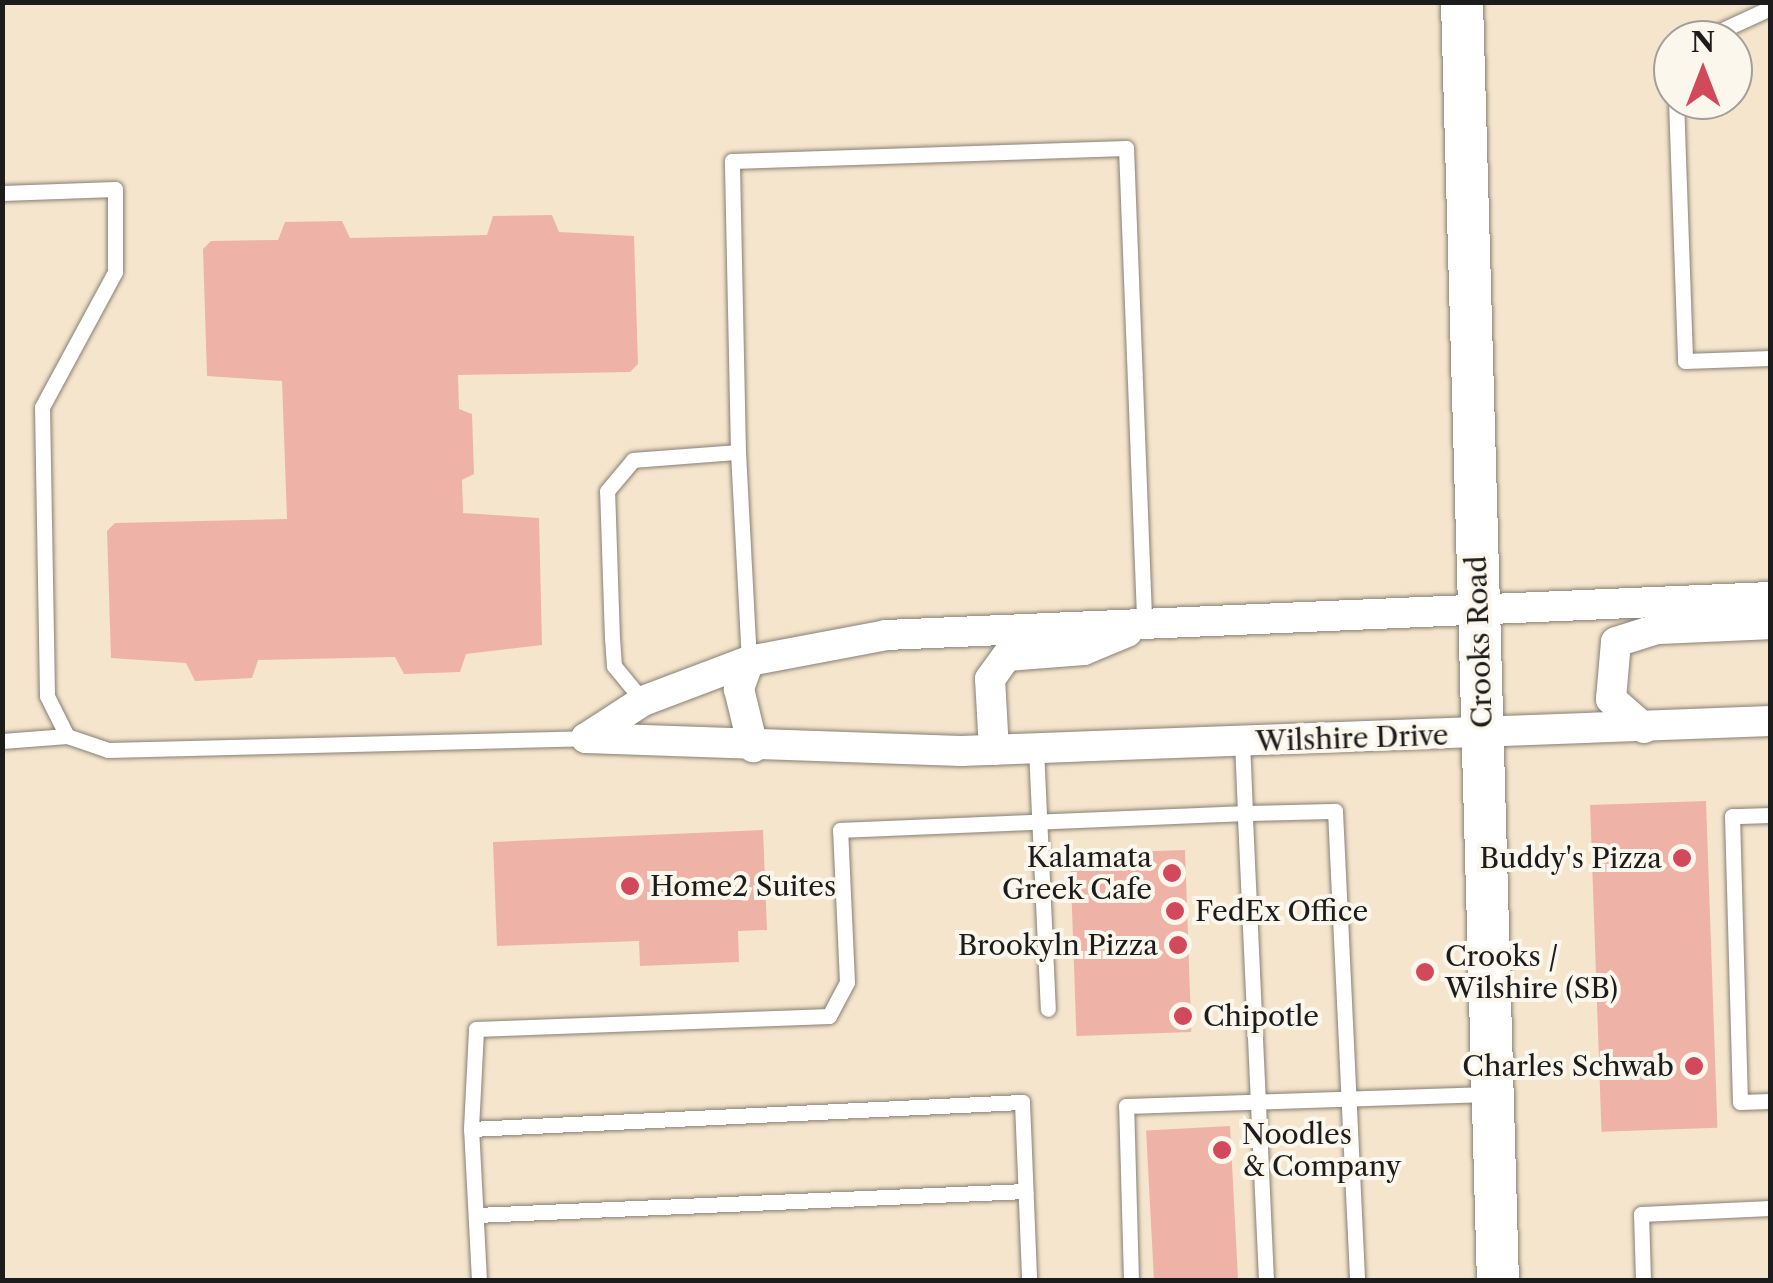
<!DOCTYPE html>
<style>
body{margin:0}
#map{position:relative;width:1773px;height:1283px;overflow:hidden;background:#f5e5cd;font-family:"Libre Caslon Text",serif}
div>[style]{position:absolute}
.building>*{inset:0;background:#efb2a6;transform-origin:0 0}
.roads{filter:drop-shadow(0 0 2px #888074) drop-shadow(0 0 2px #888074)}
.service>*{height:15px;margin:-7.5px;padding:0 7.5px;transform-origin:7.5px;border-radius:7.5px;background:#fff}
.minor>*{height:30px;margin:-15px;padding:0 15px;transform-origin:15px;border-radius:15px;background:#fff}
.secondary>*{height:42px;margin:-21px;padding:0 21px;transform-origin:21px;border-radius:21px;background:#fff}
.dots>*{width:28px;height:28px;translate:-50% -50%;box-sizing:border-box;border:5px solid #fbf7ec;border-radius:50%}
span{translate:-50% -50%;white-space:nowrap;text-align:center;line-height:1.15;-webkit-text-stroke:8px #fbf7ec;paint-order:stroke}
.street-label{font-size:28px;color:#1c1c1c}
.poi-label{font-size:28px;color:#1c1c1c}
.right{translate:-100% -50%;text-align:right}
.left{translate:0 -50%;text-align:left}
.frame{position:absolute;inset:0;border:5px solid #1c1c1c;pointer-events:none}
.north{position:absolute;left:1653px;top:20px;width:100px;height:100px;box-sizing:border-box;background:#fbf7ec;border:2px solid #a29f99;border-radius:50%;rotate:0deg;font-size:28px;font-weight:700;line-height:40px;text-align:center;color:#1c1c1c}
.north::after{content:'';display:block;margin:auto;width:35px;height:45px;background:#d1495b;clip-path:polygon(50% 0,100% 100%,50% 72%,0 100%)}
</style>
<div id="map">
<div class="building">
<i style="clip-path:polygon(552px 215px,559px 232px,634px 236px,638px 364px,630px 372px,458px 375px,459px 409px,472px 414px,474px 474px,462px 480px,463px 513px,539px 518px,542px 645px,466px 654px,460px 672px,404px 674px,395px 657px,258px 660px,252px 678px,195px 681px,186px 663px,111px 658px,107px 531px,115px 523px,287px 519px,282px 381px,207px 376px,203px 249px,211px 241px,278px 240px,285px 222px,342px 221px,350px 238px,487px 235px,493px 216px)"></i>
<i style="left:1706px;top:801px;width:327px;height:116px;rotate:88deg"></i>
<i style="clip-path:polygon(763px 830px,767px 930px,738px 931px,739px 962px,640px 966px,639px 941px,497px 946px,493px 842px)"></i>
<i style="left:1185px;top:850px;width:182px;height:115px;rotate:88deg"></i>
<i style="left:1230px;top:1126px;width:154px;height:84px;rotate:87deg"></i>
</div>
<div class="roads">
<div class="service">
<i style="left:1701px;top:40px;width:76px;rotate:-24.9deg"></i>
<i style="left:1676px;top:100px;width:261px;rotate:88deg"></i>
<i style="left:1685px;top:361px;width:85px;rotate:-2deg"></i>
<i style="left:2px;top:193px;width:113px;rotate:-2deg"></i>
<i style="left:115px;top:189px;width:83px;rotate:90deg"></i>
<i style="left:115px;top:272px;width:153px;rotate:118.4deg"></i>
<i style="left:42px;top:407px;width:289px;rotate:89deg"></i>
<i style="left:47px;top:696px;width:45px;rotate:63.4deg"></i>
<i style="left:67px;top:736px;width:43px;rotate:18.9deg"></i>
<i style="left:108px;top:750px;width:478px;rotate:-1.4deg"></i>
<i style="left:738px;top:452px;width:291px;rotate:-91.2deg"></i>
<i style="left:732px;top:161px;width:394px;rotate:-1.9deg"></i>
<i style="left:1126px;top:148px;width:477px;rotate:87.8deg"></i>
<i style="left:643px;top:701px;width:45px;rotate:-129.6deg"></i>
<i style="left:614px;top:666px;width:27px;rotate:-94deg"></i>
<i style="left:612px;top:639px;width:148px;rotate:-91.9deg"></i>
<i style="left:607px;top:491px;width:40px;rotate:-50deg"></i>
<i style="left:633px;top:460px;width:105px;rotate:-4.4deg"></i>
<i style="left:738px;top:452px;width:209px;rotate:87deg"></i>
<i style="left:2px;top:741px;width:65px;rotate:-4.4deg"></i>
<i style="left:1036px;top:748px;width:261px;rotate:87.4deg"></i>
<i style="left:1770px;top:815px;width:38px;rotate:178deg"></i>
<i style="left:1732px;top:816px;width:286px;rotate:88.4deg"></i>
<i style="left:1740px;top:1102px;width:30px;rotate:-2deg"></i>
<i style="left:471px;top:1129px;width:100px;rotate:-87.1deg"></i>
<i style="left:476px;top:1029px;width:353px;rotate:-2.1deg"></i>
<i style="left:829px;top:1016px;width:38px;rotate:-62deg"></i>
<i style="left:847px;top:982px;width:152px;rotate:-92.6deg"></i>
<i style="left:840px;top:830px;width:405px;rotate:-2.4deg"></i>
<i style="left:1245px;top:813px;width:72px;rotate:-92.4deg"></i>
<i style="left:476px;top:1215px;width:550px;rotate:-2.5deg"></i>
<i style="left:479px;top:1280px;width:151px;rotate:-93deg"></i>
<i style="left:471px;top:1129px;width:552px;rotate:-2.81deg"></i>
<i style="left:1022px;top:1102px;width:178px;rotate:87.7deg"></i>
<i style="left:1131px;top:1280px;width:174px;rotate:-91.6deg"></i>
<i style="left:1126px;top:1106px;width:362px;rotate:-1.9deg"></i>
<i style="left:1266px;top:1280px;width:467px;rotate:-92.6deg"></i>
<i style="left:1245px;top:813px;width:90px;rotate:-1.3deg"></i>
<i style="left:1335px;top:811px;width:470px;rotate:87.3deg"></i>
<i style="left:1643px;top:1280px;width:66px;rotate:-91.7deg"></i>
<i style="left:1641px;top:1214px;width:129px;rotate:-2.7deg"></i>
</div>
<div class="minor">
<i style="left:749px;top:661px;width:30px;rotate:110deg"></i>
<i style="left:739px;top:689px;width:60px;rotate:76.4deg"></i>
<i style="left:1644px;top:728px;width:44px;rotate:-138.7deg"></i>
<i style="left:1611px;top:699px;width:57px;rotate:-85deg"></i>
<i style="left:1616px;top:642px;width:43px;rotate:-17.6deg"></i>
<i style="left:1657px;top:629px;width:113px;rotate:-2.5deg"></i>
<i style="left:586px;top:738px;width:68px;rotate:-33deg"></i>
<i style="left:643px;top:701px;width:113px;rotate:-20.7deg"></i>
<i style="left:749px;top:661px;width:139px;rotate:-10.7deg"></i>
<i style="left:886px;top:635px;width:885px;rotate:-2.46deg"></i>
<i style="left:586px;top:738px;width:375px;rotate:2deg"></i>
<i style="left:961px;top:751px;width:810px;rotate:-2.12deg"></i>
<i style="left:994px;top:750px;width:71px;rotate:-93.2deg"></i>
<i style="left:990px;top:679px;width:29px;rotate:-54deg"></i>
<i style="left:1007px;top:656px;width:77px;rotate:-4.5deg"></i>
<i style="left:1084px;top:650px;width:47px;rotate:-22.7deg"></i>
</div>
<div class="secondary">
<i style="left:1462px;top:2px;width:1279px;rotate:88.39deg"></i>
</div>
</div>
<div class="dots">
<i style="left:1682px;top:858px;background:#d1495b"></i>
<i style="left:1172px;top:873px;background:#d1495b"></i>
<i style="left:630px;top:886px;background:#d1495b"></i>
<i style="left:1175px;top:911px;background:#d1495b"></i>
<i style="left:1178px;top:945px;background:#d1495b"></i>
<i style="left:1425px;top:972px;background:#d1495b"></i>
<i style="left:1183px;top:1016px;background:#d1495b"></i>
<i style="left:1694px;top:1066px;background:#d1495b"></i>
<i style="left:1222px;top:1150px;background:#d1495b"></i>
</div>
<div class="street-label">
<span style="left:1479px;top:642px;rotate:-92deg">Crooks Road</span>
<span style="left:1352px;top:738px;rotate:-2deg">Wilshire Drive</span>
</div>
<div class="poi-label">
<span class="right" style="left:1152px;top:873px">Kalamata<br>Greek Cafe</span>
<span class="right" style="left:1662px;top:858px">Buddy's Pizza</span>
<span class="left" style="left:650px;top:886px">Home2 Suites</span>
<span class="left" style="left:1195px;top:911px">FedEx Office</span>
<span class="right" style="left:1158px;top:945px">Brookyln Pizza</span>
<span class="left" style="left:1445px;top:972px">Crooks /<br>Wilshire (SB)</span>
<span class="left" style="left:1203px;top:1016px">Chipotle</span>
<span class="right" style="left:1674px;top:1066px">Charles Schwab</span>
<span class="left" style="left:1242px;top:1150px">Noodles<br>&amp; Company</span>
</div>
<div class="frame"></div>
<div class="north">N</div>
</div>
